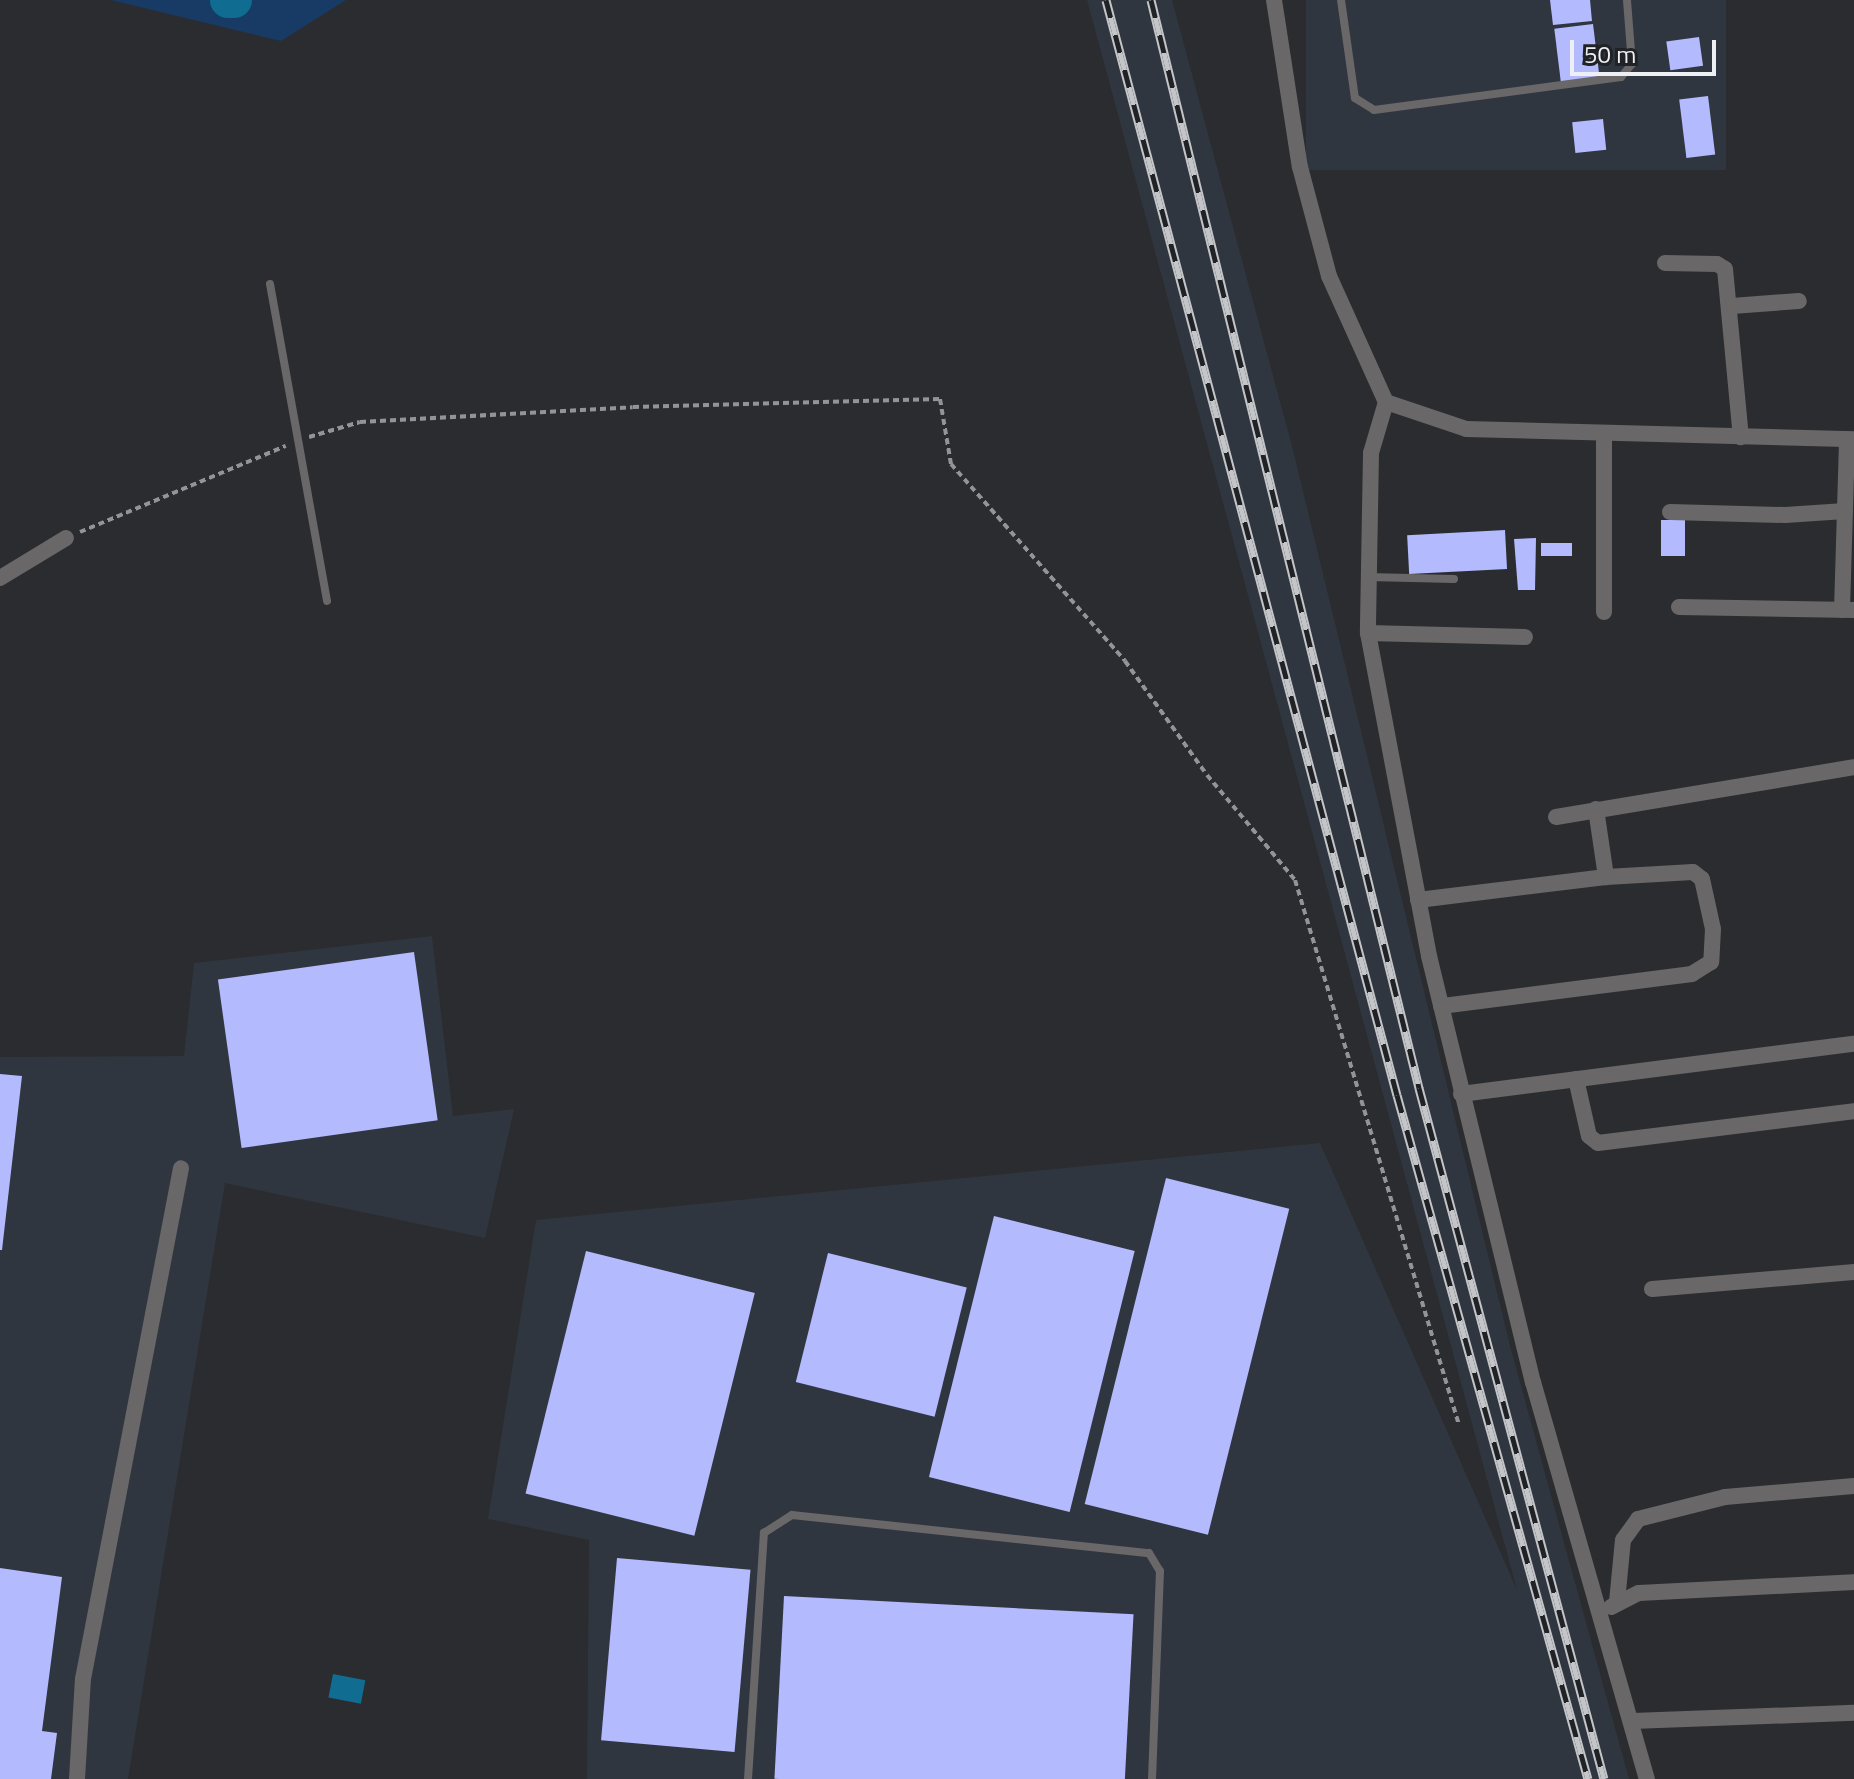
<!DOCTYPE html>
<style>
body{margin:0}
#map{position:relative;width:1854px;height:1779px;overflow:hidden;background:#2a2c2f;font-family:"Titillium Web",sans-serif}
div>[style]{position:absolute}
.built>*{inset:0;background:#30363f;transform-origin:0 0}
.green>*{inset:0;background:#183b65}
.water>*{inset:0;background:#106c90;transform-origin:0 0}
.river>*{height:36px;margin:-18px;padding:0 18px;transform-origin:18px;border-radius:18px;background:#106c90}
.building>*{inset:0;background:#b4bafe;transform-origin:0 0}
.path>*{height:4px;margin-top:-2px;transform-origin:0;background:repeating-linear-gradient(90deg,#939497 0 6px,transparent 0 10px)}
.lane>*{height:8px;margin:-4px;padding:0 4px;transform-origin:4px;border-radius:4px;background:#696767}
.street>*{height:16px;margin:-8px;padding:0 8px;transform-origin:8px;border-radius:8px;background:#696767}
.rail>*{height:9px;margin-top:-4.5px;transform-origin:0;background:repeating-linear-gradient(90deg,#202226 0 18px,#c4c5c8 0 36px);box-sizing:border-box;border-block:2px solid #c4c5c8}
span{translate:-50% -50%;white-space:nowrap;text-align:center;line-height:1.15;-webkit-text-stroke:8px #202226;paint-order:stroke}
.scale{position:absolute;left:1570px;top:40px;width:146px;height:36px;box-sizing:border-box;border:4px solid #eeeff2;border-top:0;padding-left:10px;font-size:24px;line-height:28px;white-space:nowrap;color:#eeeff2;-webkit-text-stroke:6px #202226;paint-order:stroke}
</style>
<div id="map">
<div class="built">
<i style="clip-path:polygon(1087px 0,1172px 0,1293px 450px,1510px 1346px,1629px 1779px,587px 1779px,589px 1540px,488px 1519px,536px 1220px,1320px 1143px,1517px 1590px)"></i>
<i style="left:1306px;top:0;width:420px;height:170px"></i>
<i style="clip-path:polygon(432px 936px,453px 1116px,514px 1109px,485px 1238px,225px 1183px,128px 1779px,0 1779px,0 1057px,184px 1056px,194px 963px)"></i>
</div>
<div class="green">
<i style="clip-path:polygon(111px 0,346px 0,281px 41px)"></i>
</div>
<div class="water">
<i style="left:333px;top:1674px;width:33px;height:24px;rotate:11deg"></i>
</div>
<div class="river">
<i style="left:228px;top:0;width:6px"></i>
</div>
<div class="building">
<i style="clip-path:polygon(1550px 0,1590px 0,1592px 21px,1553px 25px)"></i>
<i style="left:1593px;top:24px;width:57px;height:39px;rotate:83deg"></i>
<i style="left:1699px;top:37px;width:29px;height:33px;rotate:82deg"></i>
<i style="left:1708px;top:96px;width:59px;height:29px;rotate:83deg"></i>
<i style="left:1603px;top:119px;width:31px;height:31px;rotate:84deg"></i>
<i style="left:1661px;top:520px;width:24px;height:36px"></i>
<i style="left:1505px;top:530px;width:39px;height:98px;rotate:87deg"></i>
<i style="clip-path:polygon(1536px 538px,1535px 590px,1518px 590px,1514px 539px)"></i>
<i style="left:1572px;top:543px;width:13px;height:31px;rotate:90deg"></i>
<i style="left:414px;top:952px;width:170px;height:198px;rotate:82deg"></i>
<i style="clip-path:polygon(0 1074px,22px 1076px,2px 1250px,0 1250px)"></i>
<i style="left:1166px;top:1178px;width:127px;height:336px;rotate:14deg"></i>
<i style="left:994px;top:1216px;width:145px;height:269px;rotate:14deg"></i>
<i style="left:586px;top:1251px;width:174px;height:250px;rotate:14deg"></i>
<i style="left:828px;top:1253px;width:143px;height:133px;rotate:14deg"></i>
<i style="left:617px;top:1558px;width:134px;height:183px;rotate:5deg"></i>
<i style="clip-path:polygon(0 1568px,62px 1577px,42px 1731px,57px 1733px,51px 1779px,0 1779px)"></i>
<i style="left:784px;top:1596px;width:350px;height:183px;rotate:3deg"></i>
</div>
<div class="path">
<i style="left:309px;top:437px;width:53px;rotate:-16.4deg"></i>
<i style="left:360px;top:422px;width:273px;rotate:-3.1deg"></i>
<i style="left:633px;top:407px;width:307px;rotate:-1.5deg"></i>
<i style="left:940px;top:399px;width:66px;rotate:80.4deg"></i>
<i style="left:951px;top:464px;width:263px;rotate:48.5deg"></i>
<i style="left:1125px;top:661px;width:140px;rotate:54.3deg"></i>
<i style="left:1207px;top:775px;width:137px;rotate:50deg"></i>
<i style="left:1295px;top:880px;width:569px;rotate:73.25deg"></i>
<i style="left:80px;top:532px;width:223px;rotate:-22.7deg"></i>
</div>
<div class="lane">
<i style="left:1341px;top:0;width:99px;rotate:81.9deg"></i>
<i style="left:1355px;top:98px;width:22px;rotate:32deg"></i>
<i style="left:1374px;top:110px;width:249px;rotate:-7.6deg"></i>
<i style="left:1621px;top:77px;width:17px;rotate:-50deg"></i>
<i style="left:1632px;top:64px;width:64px;rotate:-94.5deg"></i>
<i style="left:270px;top:284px;width:322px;rotate:79.8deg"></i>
<i style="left:1367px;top:577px;width:87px;rotate:1.3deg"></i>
<i style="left:748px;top:1779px;width:247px;rotate:-86.3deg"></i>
<i style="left:764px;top:1533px;width:33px;rotate:-33deg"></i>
<i style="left:792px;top:1515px;width:359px;rotate:6.1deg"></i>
<i style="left:1149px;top:1553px;width:21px;rotate:59deg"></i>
<i style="left:1160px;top:1571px;width:208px;rotate:92.2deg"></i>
</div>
<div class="street">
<i style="left:1274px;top:0;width:169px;rotate:81.2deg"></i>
<i style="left:1300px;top:167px;width:113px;rotate:75.1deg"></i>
<i style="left:1329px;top:276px;width:138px;rotate:65.7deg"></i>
<i style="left:1386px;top:402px;width:53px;rotate:106.4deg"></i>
<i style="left:1371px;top:453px;width:180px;rotate:91deg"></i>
<i style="left:1368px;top:633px;width:329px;rotate:79.3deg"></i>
<i style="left:1429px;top:956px;width:439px;rotate:76.3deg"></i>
<i style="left:1533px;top:1382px;width:413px;rotate:74deg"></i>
<i style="left:1665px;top:263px;width:52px;rotate:1.1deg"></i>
<i style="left:1717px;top:264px;width:9px;rotate:32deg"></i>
<i style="left:1725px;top:269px;width:169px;rotate:84.6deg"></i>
<i style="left:1732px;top:306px;width:67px;rotate:-4.3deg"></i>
<i style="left:1386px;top:402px;width:84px;rotate:18.6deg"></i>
<i style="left:1466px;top:429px;width:388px;rotate:1.5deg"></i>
<i style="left:1604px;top:433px;width:179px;rotate:90deg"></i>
<i style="left:1670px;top:512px;width:115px;rotate:1.5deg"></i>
<i style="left:1785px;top:515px;width:60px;rotate:-3.8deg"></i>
<i style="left:0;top:578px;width:77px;rotate:-31.2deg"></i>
<i style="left:1679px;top:607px;width:175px;rotate:1deg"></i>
<i style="left:1842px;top:610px;width:171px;rotate:-88.3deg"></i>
<i style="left:1368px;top:633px;width:157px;rotate:1.5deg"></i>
<i style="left:1596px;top:809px;width:69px;rotate:81.6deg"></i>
<i style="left:1556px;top:817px;width:302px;rotate:-9.5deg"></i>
<i style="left:1418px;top:900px;width:189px;rotate:-7deg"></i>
<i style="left:1606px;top:877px;width:87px;rotate:-3.3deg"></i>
<i style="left:1693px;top:872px;width:11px;rotate:38deg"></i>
<i style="left:1702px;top:879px;width:51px;rotate:77.6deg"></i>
<i style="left:1713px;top:929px;width:33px;rotate:93deg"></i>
<i style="left:1711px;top:962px;width:22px;rotate:148deg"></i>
<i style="left:1692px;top:974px;width:253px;rotate:172.7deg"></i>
<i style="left:1576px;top:1079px;width:58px;rotate:77.2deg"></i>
<i style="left:1589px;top:1136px;width:11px;rotate:38deg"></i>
<i style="left:1598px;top:1143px;width:258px;rotate:-7.1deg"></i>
<i style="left:1461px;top:1094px;width:396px;rotate:-7.3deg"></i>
<i style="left:1652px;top:1289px;width:203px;rotate:-4.8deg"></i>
<i style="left:1617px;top:1602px;width:62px;rotate:-84.5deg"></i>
<i style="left:1623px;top:1540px;width:26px;rotate:-54deg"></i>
<i style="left:1638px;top:1519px;width:90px;rotate:-14.2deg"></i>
<i style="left:1725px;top:1497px;width:129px;rotate:-4.9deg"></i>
<i style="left:1611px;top:1607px;width:31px;rotate:-27deg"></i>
<i style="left:1639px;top:1593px;width:215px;rotate:-2.9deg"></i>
<i style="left:1632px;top:1721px;width:222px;rotate:-2.1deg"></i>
<i style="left:77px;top:1779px;width:100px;rotate:-86.6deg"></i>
<i style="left:83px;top:1679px;width:520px;rotate:-79.14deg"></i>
</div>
<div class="rail">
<i style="left:1106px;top:0;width:1133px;rotate:75.12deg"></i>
<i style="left:1397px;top:1095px;width:710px;rotate:74.4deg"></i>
<i style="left:1151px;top:0;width:1121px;rotate:76.16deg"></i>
<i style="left:1419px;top:1088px;width:715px;rotate:75.01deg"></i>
</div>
<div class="scale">50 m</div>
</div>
